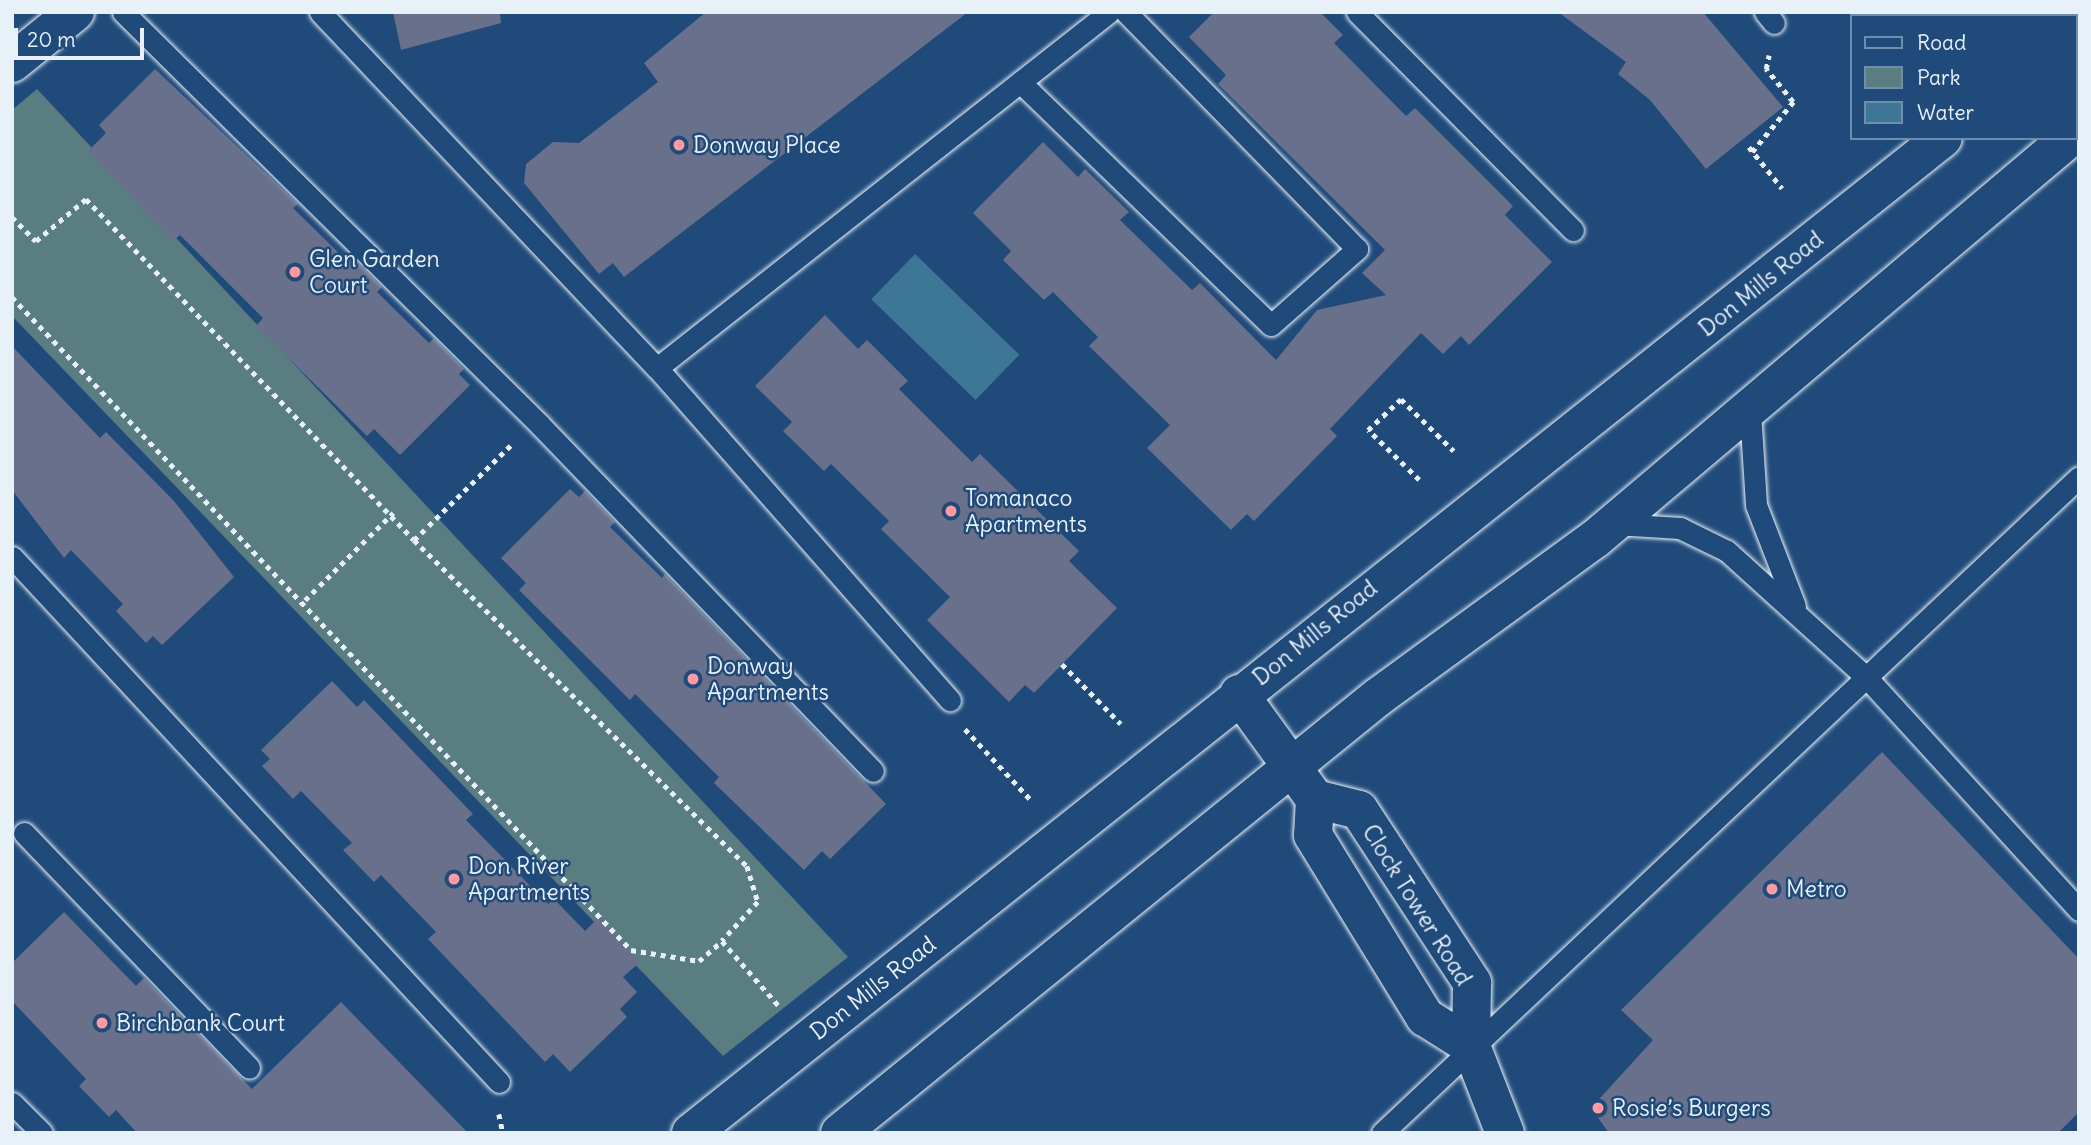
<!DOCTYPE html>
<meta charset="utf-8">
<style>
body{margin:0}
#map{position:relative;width:2091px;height:1145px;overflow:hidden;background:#1f4a7a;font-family:Delius,sans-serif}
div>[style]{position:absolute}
.green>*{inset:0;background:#5a7d82}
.water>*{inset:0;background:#3e7697;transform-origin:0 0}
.building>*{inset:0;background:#68708b}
.path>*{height:4.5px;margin-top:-2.25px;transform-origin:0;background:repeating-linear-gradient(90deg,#e8f1f8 0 5px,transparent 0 10px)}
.roads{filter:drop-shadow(0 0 2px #e8f1f8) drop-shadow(0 0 2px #e8f1f8)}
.lane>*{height:21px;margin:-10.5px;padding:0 10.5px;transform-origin:10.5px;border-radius:10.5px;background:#1f4a7a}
.street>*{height:38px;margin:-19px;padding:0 19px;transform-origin:19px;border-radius:19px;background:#1f4a7a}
.secondary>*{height:38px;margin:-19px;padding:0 19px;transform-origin:19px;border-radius:19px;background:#1f4a7a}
.dots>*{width:19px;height:19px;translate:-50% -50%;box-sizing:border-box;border:4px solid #1f4a7a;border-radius:50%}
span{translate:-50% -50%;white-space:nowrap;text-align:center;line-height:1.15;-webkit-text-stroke:5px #1f4a7a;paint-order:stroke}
.poi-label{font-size:23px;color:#e8f1f8}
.left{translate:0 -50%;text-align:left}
.street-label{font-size:23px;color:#e8f1f8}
.frame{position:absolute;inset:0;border:14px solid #e8f1f8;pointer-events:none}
.legend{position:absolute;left:1850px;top:14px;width:228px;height:126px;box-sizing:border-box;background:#1f4a7a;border:2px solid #6f8dac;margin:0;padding:9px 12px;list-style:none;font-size:21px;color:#e8f1f8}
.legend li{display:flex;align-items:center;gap:14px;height:35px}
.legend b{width:35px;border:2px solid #6f8dac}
.scale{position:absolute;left:14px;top:28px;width:130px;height:32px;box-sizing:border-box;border:4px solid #e8f1f8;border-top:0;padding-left:9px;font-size:21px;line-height:24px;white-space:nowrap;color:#e8f1f8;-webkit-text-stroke:5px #1f4a7a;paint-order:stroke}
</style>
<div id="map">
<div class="green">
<i style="clip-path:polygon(37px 89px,848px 957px,723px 1056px,12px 316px,12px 110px)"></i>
</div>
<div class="water">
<i style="left:915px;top:254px;width:145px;height:63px;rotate:44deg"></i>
</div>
<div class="building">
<i style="clip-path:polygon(393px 12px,500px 12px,501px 23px,401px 50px)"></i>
<i style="clip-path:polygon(706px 12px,968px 12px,624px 277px,613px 263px,599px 274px,524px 183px,526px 164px,553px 142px,579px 143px,658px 82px,644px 63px)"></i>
<i style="clip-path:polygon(1214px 12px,1320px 12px,1343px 35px,1334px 43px,1406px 116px,1415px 108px,1513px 206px,1505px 215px,1552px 262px,1469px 345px,1461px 336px,1443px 354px,1421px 333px,1330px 429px,1337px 436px,1254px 521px,1247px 514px,1231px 530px,1147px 448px,1170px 425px,1089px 346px,1098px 337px,1053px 292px,1044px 300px,1003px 260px,1011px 251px,973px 213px,1043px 142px,1078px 177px,1085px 169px,1129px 212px,1120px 220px,1192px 290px,1200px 283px,1276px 360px,1317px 310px,1386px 295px,1362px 273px,1385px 250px,1218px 84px,1226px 75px,1189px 37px)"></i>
<i style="clip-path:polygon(1558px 12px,1703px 12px,1783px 107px,1706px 169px,1650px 100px,1618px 74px,1626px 62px)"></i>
<i style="clip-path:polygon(155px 69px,298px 204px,293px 208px,346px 260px,350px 256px,382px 287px,377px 292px,429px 343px,434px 338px,464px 369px,459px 374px,470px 385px,400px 455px,374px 429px,367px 436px,256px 326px,263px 318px,180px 235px,173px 241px,88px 151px,106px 133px,99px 125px)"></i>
<i style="clip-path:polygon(825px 315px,858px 349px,867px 340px,908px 381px,899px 389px,972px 462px,980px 454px,1079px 551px,1069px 561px,1117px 608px,1034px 693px,1025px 685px,1009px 702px,927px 620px,950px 597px,881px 529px,889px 521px,831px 464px,824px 471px,783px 431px,792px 422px,755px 386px)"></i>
<i style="clip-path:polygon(12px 346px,100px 438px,106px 432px,174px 501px,234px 577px,162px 645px,153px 636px,146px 643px,116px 611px,123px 604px,71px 550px,64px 558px,12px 490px)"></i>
<i style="clip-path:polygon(570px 489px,579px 497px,585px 491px,615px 522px,610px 527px,662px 578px,665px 574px,886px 804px,830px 859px,822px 851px,804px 870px,714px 783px,719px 777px,635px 694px,630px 700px,519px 590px,526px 583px,501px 558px)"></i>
<i style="clip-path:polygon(332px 681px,357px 707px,364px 700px,473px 814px,466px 820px,548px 904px,554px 899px,585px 931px,599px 917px,640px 962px,623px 977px,637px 992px,620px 1009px,627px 1017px,570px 1072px,553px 1054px,545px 1062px,428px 939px,436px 932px,381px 875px,374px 882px,343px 850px,352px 843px,301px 791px,293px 799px,262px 766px,270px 759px,261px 750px)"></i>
<i style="clip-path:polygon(1882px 752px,2079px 959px,2079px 1112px,2058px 1133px,1609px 1133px,1591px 1108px,1653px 1040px,1621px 1010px)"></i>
<i style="clip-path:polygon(64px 912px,136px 986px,144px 978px,252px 1089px,341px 1002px,468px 1133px,137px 1133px,116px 1110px,109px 1117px,79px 1086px,86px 1079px,12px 1001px,12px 963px)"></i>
</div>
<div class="path">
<i style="left:1931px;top:12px;width:5px;rotate:53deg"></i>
<i style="left:1749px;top:147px;width:53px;rotate:51.2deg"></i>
<i style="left:1752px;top:152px;width:65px;rotate:-50.6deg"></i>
<i style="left:1793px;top:102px;width:43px;rotate:-129.3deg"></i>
<i style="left:1766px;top:69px;width:14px;rotate:-78deg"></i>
<i style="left:12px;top:217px;width:34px;rotate:45deg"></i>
<i style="left:36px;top:241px;width:65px;rotate:-40deg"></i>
<i style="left:86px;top:199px;width:473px;rotate:46.1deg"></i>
<i style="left:414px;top:540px;width:466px;rotate:44.4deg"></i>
<i style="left:747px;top:866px;width:38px;rotate:73deg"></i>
<i style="left:758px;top:902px;width:53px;rotate:132.7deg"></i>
<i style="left:722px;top:941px;width:86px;rotate:48.8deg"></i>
<i style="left:12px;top:297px;width:900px;rotate:46.53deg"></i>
<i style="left:631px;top:950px;width:69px;rotate:9.2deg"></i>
<i style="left:699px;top:961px;width:30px;rotate:-41deg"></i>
<i style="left:1419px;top:480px;width:71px;rotate:-135.6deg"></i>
<i style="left:1368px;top:430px;width:45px;rotate:-43.2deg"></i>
<i style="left:1401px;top:399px;width:74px;rotate:44.5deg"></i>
<i style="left:414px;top:540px;width:139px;rotate:-44.4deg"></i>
<i style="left:305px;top:600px;width:124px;rotate:-44.7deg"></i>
<i style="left:1062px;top:664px;width:84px;rotate:45.5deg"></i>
<i style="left:965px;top:729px;width:96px;rotate:47.1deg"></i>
<i style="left:499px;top:1114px;width:19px;rotate:78deg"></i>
</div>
<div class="roads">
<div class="lane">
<i style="left:123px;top:12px;width:587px;rotate:44.72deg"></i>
<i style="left:540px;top:425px;width:480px;rotate:46.1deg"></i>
<i style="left:320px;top:12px;width:490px;rotate:46.6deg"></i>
<i style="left:657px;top:368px;width:575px;rotate:-38.22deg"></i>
<i style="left:1357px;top:12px;width:307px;rotate:45.3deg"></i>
<i style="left:1765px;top:12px;width:14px;rotate:51deg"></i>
<i style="left:1020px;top:82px;width:349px;rotate:44.1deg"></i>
<i style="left:1271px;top:325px;width:115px;rotate:-41.5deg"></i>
<i style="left:1357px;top:249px;width:331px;rotate:-134.3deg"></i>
<i style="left:657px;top:368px;width:443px;rotate:48.6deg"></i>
<i style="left:1750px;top:411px;width:94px;rotate:86.3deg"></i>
<i style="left:1756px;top:505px;width:108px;rotate:68.9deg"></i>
<i style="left:1615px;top:524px;width:65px;rotate:3.5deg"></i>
<i style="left:1680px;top:528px;width:52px;rotate:26.1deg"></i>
<i style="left:1727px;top:551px;width:190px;rotate:42.2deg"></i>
<i style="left:1868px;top:679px;width:313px;rotate:47.6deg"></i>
<i style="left:12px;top:557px;width:716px;rotate:47.15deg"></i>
<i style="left:24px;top:833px;width:325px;rotate:46.2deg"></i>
<i style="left:12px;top:1103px;width:42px;rotate:45deg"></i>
<i style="left:1382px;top:1133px;width:957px;rotate:-43.26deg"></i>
</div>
<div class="street">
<i style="left:1239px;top:694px;width:130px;rotate:54.1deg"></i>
<i style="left:1315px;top:799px;width:36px;rotate:93deg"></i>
<i style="left:1313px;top:835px;width:214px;rotate:58.4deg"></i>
<i style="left:1425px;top:1017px;width:54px;rotate:32.2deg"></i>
<i style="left:1315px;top:799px;width:45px;rotate:14deg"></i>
<i style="left:1359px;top:810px;width:207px;rotate:56.8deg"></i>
<i style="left:1472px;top:983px;width:63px;rotate:90.9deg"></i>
<i style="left:1471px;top:1046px;width:93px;rotate:68.7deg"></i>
</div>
<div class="secondary">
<i style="left:2075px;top:28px;width:5px;rotate:-37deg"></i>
<i style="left:12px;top:63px;width:81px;rotate:-39deg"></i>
<i style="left:691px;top:1133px;width:1599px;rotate:-38.48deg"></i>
<i style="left:840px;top:1133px;width:692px;rotate:-39.02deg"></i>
<i style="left:1378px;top:697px;width:268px;rotate:-36.1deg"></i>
<i style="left:1595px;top:539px;width:621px;rotate:-40.23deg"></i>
</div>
</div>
<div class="dots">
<i style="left:679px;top:145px;background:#ff9aa2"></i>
<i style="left:295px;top:272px;background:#ff9aa2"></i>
<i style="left:951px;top:511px;background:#ff9aa2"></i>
<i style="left:693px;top:679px;background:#ff9aa2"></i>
<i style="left:454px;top:879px;background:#ff9aa2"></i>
<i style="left:1772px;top:889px;background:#ff9aa2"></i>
<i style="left:102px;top:1023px;background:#ff9aa2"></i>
<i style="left:1598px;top:1108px;background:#ff9aa2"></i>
</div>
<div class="poi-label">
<span class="left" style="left:693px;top:145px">Donway Place</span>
<span class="left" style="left:309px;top:272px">Glen Garden<br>Court</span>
<span class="left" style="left:965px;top:511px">Tomanaco<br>Apartments</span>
<span class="left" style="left:707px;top:679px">Donway<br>Apartments</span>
<span class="left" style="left:468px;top:879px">Don River<br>Apartments</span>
<span class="left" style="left:1786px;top:889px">Metro</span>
<span class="left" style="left:116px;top:1023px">Birchbank Court</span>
<span class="left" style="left:1612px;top:1108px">Rosie’s Burgers</span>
</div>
<div class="street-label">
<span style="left:1761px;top:284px;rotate:-39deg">Don Mills Road</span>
<span style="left:1315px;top:633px;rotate:-39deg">Don Mills Road</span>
<span style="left:1417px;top:905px;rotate:58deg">Clock Tower Road</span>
<span style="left:873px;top:988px;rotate:-38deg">Don Mills Road</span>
</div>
<div class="frame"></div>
<ul class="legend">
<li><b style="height:9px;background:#1f4a7a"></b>Road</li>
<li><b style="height:19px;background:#5a7d82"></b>Park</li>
<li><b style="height:19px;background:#3e7697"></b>Water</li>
</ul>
<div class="scale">20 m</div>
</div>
